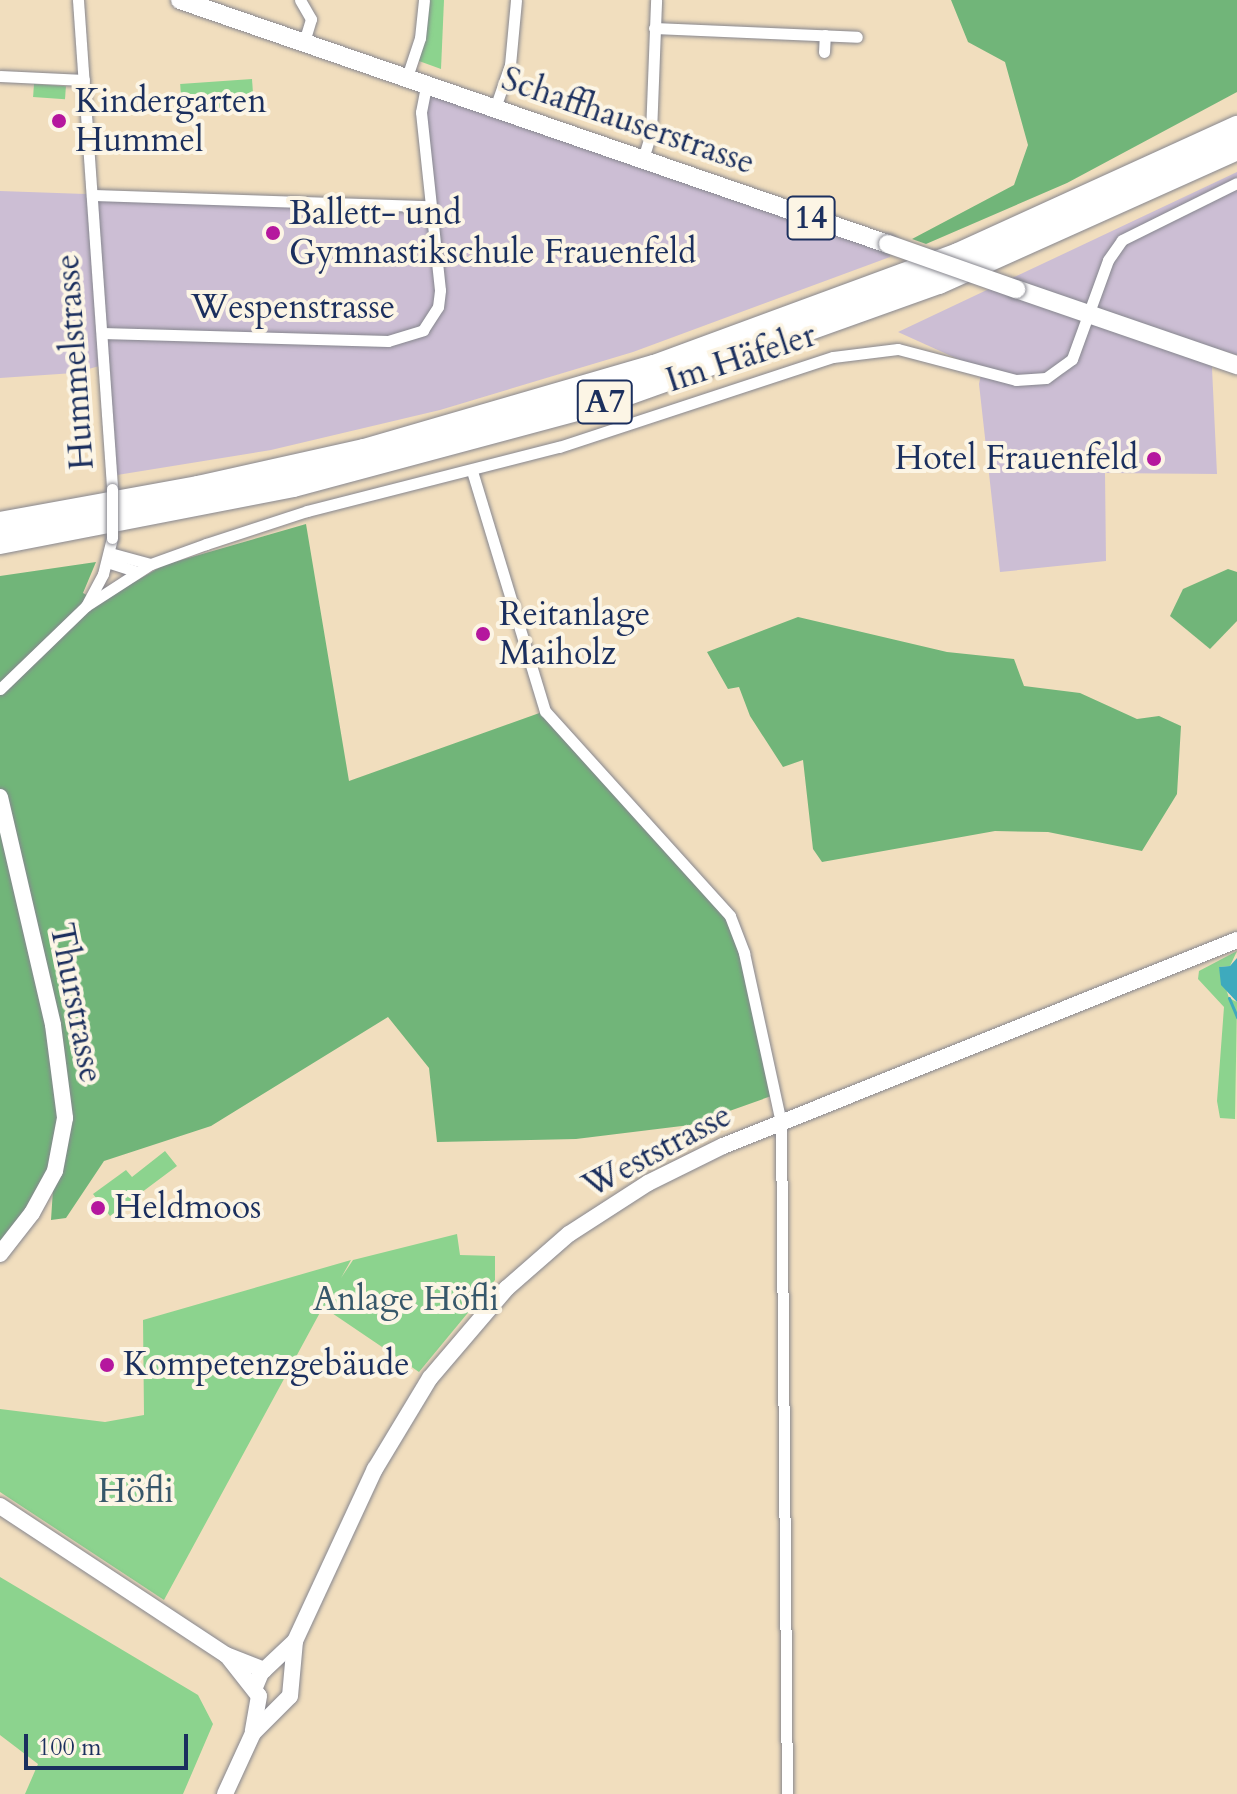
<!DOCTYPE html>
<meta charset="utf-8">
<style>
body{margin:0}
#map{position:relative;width:1237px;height:1794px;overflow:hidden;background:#f1debe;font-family:Cardo,serif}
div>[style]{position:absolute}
.industrial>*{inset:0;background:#ccbed4}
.green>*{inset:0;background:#8cd38e;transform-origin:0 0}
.forest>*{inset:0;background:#71b579}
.water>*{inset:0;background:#3eaabd}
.stream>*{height:3px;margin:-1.5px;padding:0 1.5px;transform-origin:1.5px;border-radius:1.5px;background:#3eaabd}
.roads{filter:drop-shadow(0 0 2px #86868e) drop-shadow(0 0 2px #86868e)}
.street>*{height:11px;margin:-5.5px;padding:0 5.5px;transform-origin:5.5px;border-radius:5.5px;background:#fff}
.secondary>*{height:16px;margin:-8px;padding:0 8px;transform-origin:8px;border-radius:8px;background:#fff}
.primary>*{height:18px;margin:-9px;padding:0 9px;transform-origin:9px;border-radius:9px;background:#fff}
.highway>*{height:22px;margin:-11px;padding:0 11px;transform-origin:11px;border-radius:11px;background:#fff}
.bridges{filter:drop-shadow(0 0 2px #86868e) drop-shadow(0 0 2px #86868e)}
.street-bridge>*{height:11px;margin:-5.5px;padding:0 5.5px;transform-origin:5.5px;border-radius:5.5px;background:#fff}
.primary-bridge>*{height:18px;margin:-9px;padding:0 9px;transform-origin:9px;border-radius:9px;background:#fff}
.dots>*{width:22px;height:22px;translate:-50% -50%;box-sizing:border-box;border:4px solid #fcf5e5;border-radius:50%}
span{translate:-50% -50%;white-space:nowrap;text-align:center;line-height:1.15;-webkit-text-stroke:8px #fcf5e5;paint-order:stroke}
.shield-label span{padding:2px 6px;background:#fcf5e5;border:2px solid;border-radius:6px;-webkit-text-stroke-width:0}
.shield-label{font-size:32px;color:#1b2f5e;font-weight:700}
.poi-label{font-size:34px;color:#1b2f5e}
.left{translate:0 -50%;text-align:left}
.right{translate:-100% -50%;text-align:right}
.street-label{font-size:34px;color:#1b2f5e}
.park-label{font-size:34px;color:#37586a}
.scale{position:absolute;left:24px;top:1734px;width:164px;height:36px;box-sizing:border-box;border:4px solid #1b2f5e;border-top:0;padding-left:10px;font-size:24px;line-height:28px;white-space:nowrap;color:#1b2f5e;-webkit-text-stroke:6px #fcf5e5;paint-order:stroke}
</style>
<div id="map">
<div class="industrial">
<i style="clip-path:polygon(426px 86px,888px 244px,890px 257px,633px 352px,440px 410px,271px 450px,111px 476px,103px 365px,74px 373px,0 378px,0 191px,430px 206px,421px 112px)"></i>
<i style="clip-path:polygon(1237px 172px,1237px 355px,1211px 347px,1217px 474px,1105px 473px,1106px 561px,1000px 572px,979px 384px,982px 370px,898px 332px)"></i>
</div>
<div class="green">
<i style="clip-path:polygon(430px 0,444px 0,441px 69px,419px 61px)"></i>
<i style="left:252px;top:79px;width:30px;height:72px;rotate:86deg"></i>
<i style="left:34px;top:84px;width:32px;height:13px;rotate:4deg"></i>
<i style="clip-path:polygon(1237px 951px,1230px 966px,1219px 967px,1229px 998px,1237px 1002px,1235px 1119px,1220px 1118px,1217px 1101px,1224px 1007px,1198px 979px,1199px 971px)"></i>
<i style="clip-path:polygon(165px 1151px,177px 1166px,110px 1216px,93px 1194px,126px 1170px,132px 1177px)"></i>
<i style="clip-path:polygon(457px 1234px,460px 1255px,495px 1256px,495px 1280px,419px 1372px,323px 1307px,164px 1600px,0 1492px,0 1409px,105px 1422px,144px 1415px,143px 1320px,351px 1260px,341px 1278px,353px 1260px)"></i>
<i style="clip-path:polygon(0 1577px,198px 1695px,213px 1724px,183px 1794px,25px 1794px,38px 1764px,0 1735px)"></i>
</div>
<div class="forest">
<i style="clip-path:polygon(951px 0,1237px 0,1237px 92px,1067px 183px,926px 244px,912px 239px,1014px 185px,1028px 145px,1005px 62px,968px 42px)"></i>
<i style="clip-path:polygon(306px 524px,349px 781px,545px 711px,730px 916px,777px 1094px,690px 1125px,576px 1139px,437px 1142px,429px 1068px,388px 1017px,211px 1126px,104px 1161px,66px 1218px,51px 1220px,54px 1174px,0 1254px,0 576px,96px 562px,83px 593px,99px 602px,164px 565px)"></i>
<i style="clip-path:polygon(1228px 569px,1237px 572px,1237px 621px,1210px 649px,1170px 616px,1183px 589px)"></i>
<i style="clip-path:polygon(798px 617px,947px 652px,1014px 659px,1024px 686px,1080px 693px,1137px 719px,1159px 716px,1181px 726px,1177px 794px,1142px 851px,1048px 832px,995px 831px,822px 862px,813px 849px,803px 760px,783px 767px,750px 716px,739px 687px,728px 689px,707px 652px)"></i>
</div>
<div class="water">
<i style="clip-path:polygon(1237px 958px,1237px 1002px,1221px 985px,1219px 967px,1230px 966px)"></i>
</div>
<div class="stream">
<i style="left:1229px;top:998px;width:21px;rotate:67deg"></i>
</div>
<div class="roads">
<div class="street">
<i style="left:78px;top:0;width:490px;rotate:86deg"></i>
<i style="left:300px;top:0;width:22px;rotate:60deg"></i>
<i style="left:311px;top:19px;width:27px;rotate:107deg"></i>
<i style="left:654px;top:28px;width:203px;rotate:2.5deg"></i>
<i style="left:824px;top:52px;width:17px;rotate:-87deg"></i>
<i style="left:0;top:76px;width:84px;rotate:2.7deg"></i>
<i style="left:406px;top:80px;width:44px;rotate:-71.6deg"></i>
<i style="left:420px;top:38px;width:38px;rotate:-84deg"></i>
<i style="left:495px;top:108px;width:46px;rotate:-70.8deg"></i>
<i style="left:510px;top:65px;width:65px;rotate:-84.7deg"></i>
<i style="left:643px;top:159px;width:27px;rotate:-73deg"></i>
<i style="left:651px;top:133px;width:133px;rotate:-87.8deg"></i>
<i style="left:92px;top:195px;width:339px;rotate:1.9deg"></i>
<i style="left:102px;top:333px;width:286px;rotate:1.6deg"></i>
<i style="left:388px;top:341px;width:37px;rotate:-17deg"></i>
<i style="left:423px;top:330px;width:27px;rotate:-57deg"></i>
<i style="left:438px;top:307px;width:17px;rotate:-83deg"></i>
<i style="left:440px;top:290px;width:179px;rotate:-96.1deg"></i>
<i style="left:421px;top:112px;width:26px;rotate:-79deg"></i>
<i style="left:472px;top:471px;width:251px;rotate:73.1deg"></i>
<i style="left:545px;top:711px;width:276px;rotate:47.9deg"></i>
<i style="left:730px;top:916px;width:40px;rotate:69deg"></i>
<i style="left:744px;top:953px;width:173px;rotate:77.7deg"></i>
<i style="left:781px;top:1122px;width:672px;rotate:89.49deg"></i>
<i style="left:110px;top:553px;width:41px;rotate:15.4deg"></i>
<i style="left:107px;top:562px;width:32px;rotate:18deg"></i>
<i style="left:86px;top:606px;width:77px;rotate:-32.9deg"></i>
<i style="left:151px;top:564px;width:59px;rotate:-20deg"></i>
<i style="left:206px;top:544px;width:106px;rotate:-18.1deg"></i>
<i style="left:307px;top:511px;width:260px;rotate:-14.3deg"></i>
<i style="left:559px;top:447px;width:288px;rotate:-18.2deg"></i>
<i style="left:833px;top:357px;width:65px;rotate:-7deg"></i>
<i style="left:898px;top:349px;width:122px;rotate:14.7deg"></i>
<i style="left:1016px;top:380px;width:30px;rotate:-4deg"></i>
<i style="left:1046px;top:378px;width:32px;rotate:-36deg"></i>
<i style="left:1072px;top:359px;width:105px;rotate:-70deg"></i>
<i style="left:1108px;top:260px;width:24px;rotate:-55deg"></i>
<i style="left:1122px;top:240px;width:128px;rotate:-26.4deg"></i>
<i style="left:0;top:689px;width:120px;rotate:-44deg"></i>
<i style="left:86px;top:606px;width:36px;rotate:-62deg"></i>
<i style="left:103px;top:574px;width:37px;rotate:-76deg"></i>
</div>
<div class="secondary">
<i style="left:0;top:797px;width:234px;rotate:76.9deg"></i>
<i style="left:53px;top:1025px;width:94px;rotate:82.6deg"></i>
<i style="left:65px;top:1118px;width:54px;rotate:100.7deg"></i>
<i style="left:55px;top:1171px;width:48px;rotate:118.7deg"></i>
<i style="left:32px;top:1213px;width:52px;rotate:128deg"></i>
<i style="left:0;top:1506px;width:271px;rotate:33.4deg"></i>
<i style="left:226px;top:1655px;width:41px;rotate:21.5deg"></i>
<i style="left:229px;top:1658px;width:48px;rotate:51.7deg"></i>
<i style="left:259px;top:1696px;width:36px;rotate:100deg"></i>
<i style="left:255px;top:1687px;width:15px;rotate:-67deg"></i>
<i style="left:261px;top:1673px;width:47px;rotate:-43.3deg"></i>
<i style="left:295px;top:1641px;width:190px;rotate:-65.1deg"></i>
<i style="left:375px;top:1469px;width:106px;rotate:-58.9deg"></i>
<i style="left:430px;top:1378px;width:118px;rotate:-49.5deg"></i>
<i style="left:507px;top:1288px;width:82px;rotate:-41.1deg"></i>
<i style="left:569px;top:1234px;width:94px;rotate:-32.8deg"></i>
<i style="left:648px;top:1183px;width:84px;rotate:-26.3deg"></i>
<i style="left:723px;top:1146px;width:554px;rotate:-21.84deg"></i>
<i style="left:225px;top:1794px;width:67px;rotate:-65.3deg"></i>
<i style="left:253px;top:1733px;width:52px;rotate:-45deg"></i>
<i style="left:290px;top:1696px;width:55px;rotate:-84.8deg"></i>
</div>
<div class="primary">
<i style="left:180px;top:0;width:749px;rotate:19.02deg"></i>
<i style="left:1016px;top:289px;width:234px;rotate:19deg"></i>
</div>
<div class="highway">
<i style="left:0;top:523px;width:201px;rotate:-10.3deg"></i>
<i style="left:198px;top:487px;width:170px;rotate:-12.6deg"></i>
<i style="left:364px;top:450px;width:302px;rotate:-16.2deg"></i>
<i style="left:654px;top:366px;width:324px;rotate:-20.2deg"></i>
<i style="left:958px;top:254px;width:307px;rotate:-24.5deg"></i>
<i style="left:0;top:543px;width:298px;rotate:-11deg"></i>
<i style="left:293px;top:486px;width:324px;rotate:-15deg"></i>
<i style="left:606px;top:402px;width:354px;rotate:-19.7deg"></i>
<i style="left:939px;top:283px;width:327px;rotate:-24.2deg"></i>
</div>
</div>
<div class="bridges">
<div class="street-bridge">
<i style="left:112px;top:489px;width:49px;rotate:90deg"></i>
</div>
<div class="primary-bridge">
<i style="left:888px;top:244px;width:136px;rotate:19.4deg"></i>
</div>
</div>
<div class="dots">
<i style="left:59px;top:121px;background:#b5179e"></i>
<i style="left:273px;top:233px;background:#b5179e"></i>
<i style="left:1154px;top:459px;background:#b5179e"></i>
<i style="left:483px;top:634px;background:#b5179e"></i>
<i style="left:98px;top:1208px;background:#b5179e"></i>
<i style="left:107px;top:1365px;background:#b5179e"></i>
</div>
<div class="shield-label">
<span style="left:811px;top:218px">14</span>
<span style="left:605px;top:402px">A7</span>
</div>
<div class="poi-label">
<span class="left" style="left:75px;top:121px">Kindergarten<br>Hummel</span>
<span class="left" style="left:289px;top:233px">Ballett- und<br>Gymnastikschule Frauenfeld</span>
<span class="right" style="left:1138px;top:459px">Hotel Frauenfeld</span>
<span class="left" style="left:499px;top:634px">Reitanlage<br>Maiholz</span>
<span class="left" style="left:114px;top:1208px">Heldmoos</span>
<span class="left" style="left:123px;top:1365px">Kompetenzgebäude</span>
</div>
<div class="street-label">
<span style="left:628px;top:121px;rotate:19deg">Schaffhauserstrasse</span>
<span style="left:293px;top:308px">Wespenstrasse</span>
<span style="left:741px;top:358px;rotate:-18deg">Im Häfeler</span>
<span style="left:75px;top:362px;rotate:-94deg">Hummelstrasse</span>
<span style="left:76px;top:1003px;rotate:79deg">Thurstrasse</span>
<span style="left:657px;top:1151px;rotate:-28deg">Weststrasse</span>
</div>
<div class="park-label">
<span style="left:406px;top:1300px">Anlage Höfli</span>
<span style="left:136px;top:1492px">Höfli</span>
</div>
<div class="scale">100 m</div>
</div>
